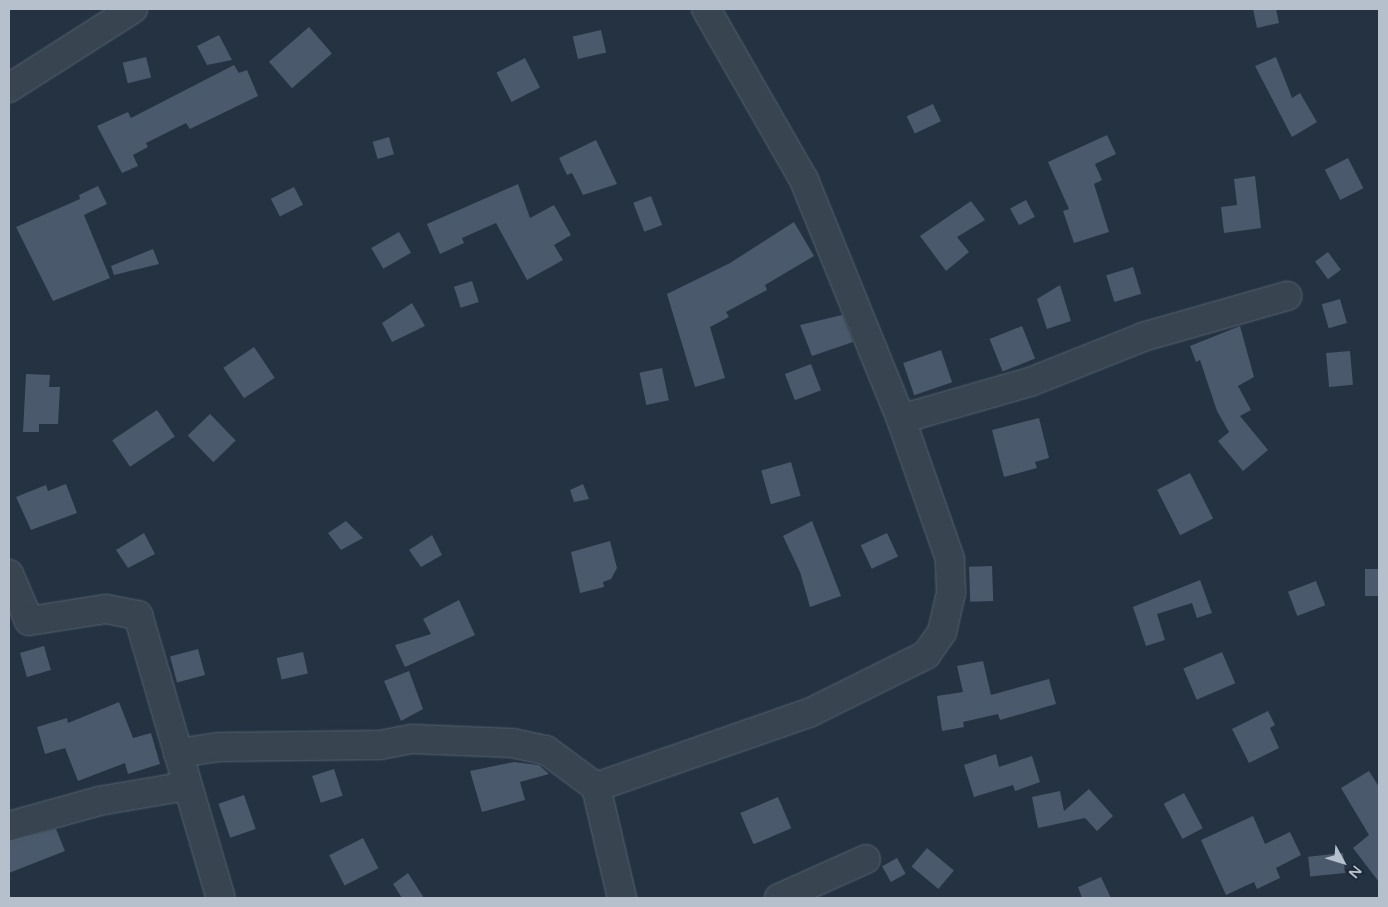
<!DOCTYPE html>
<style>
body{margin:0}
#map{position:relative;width:1388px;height:907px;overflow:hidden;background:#243242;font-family:"Varela Round",sans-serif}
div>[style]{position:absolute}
.building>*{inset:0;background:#4a596b;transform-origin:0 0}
.roads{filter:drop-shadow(0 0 1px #57626f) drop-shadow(0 0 1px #57626f)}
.minor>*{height:28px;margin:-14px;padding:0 14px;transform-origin:14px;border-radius:14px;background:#394451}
span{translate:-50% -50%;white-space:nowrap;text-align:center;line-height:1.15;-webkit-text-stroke:4px #1e2937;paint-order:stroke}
.frame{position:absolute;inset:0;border:10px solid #b6bfcc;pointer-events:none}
.north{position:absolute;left:1318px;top:837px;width:50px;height:50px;-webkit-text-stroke:4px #1e2937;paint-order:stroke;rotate:129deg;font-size:14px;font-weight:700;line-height:20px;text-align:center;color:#b6bfcc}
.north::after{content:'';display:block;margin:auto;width:18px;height:22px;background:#b6bfcc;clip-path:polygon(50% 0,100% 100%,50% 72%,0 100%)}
</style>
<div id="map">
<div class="building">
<i style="clip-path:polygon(1253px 9px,1276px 9px,1279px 23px,1257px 28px)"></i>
<i style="left:309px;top:27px;width:35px;height:53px;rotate:49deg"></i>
<i style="left:601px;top:30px;width:23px;height:29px;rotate:77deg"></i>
<i style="clip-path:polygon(219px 35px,232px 60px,207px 65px,197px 46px)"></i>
<i style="left:146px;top:57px;width:21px;height:24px;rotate:76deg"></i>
<i style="clip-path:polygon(1276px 57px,1292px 98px,1300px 93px,1317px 122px,1292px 137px,1255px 66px)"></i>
<i style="left:525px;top:58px;width:33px;height:32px;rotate:63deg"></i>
<i style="clip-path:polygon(234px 65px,239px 73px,247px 70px,258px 96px,190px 129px,186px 123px,146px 143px,148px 147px,133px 155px,138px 166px,122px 173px,97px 126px,128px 112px,131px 118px)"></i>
<i style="left:933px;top:104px;width:19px;height:29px;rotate:65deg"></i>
<i style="clip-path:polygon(1107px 135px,1116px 154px,1095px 164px,1102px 180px,1094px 184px,1109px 232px,1074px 243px,1063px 211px,1069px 209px,1048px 162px)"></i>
<i style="left:389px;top:137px;width:18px;height:17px;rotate:74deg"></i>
<i style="clip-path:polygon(596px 140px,617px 184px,583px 195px,572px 173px,567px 175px,559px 158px)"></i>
<i style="left:1348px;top:158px;width:34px;height:26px;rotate:63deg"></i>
<i style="clip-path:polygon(1255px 176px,1261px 228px,1224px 233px,1221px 207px,1237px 205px,1234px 179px)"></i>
<i style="clip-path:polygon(518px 184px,530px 218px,554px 205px,571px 235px,554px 245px,563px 260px,527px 280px,496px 223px,462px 238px,464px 243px,440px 254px,427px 224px)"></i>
<i style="clip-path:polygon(98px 186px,107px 204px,84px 215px,110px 278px,53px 301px,16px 227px,80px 199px,79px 195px)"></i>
<i style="left:294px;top:187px;width:20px;height:26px;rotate:63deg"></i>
<i style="left:651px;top:196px;width:31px;height:19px;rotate:69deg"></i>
<i style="left:1026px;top:200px;width:19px;height:18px;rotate:62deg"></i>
<i style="clip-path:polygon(971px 201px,985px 220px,957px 237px,969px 252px,946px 271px,920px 236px)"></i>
<i style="clip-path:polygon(794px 222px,814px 256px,765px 285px,767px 290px,726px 312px,729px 317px,710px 327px,725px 378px,695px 387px,667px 294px,730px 263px)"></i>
<i style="left:399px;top:232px;width:24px;height:32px;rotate:60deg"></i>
<i style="clip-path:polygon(153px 249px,159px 264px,114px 275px,111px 266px)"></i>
<i style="left:1328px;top:252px;width:22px;height:16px;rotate:54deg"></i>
<i style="left:1133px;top:267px;width:28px;height:28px;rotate:73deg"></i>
<i style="left:472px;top:281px;width:22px;height:19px;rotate:72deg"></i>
<i style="clip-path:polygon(1060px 285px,1071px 321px,1047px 329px,1037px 299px)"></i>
<i style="left:1340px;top:299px;width:25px;height:19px;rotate:74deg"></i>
<i style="clip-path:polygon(412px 303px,425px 326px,392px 342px,382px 323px)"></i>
<i style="clip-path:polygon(842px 315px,853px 342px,812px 356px,800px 325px)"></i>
<i style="left:1022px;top:326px;width:35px;height:35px;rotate:68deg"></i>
<i style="clip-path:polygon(1240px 326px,1254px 377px,1238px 386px,1251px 410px,1240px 416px,1268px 450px,1243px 471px,1218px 441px,1229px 432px,1217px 411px,1200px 360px,1196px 362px,1190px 346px)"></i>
<i style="left:254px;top:347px;width:37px;height:37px;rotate:56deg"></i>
<i style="left:941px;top:350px;width:34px;height:40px;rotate:71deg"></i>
<i style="left:1350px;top:351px;width:34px;height:24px;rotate:85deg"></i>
<i style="left:811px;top:364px;width:28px;height:28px;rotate:69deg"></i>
<i style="left:662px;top:368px;width:33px;height:23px;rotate:78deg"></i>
<i style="clip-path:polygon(26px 374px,50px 375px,49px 387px,60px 387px,58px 424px,39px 424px,39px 432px,23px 432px)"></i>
<i style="left:157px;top:410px;width:32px;height:54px;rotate:56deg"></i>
<i style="left:210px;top:414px;width:37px;height:31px;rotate:46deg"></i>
<i style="clip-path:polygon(1039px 418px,1049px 458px,1035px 462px,1037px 468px,1004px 477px,992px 430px)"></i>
<i style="left:791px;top:462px;width:35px;height:31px;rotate:74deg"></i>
<i style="left:1190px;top:473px;width:51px;height:37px;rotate:63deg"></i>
<i style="clip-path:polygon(66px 484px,77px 513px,31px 530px,16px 497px,46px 485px,48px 491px)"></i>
<i style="clip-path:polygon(583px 484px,589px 499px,574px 502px,570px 490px)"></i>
<i style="clip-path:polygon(346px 521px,363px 538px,341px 550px,328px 533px)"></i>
<i style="clip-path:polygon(812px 521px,841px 596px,810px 607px,800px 572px,783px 536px)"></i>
<i style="clip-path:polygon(144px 533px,155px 554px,128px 568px,116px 550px)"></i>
<i style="left:887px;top:533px;width:26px;height:29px;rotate:65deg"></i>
<i style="clip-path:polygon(432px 535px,442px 555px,421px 567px,409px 550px)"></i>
<i style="clip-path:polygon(610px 541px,617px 568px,611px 579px,603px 582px,604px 587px,580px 593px,571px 552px)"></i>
<i style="left:992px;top:566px;width:35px;height:23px;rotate:88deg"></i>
<i style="left:1365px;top:569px;width:14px;height:27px"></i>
<i style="clip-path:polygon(1200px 580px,1212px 613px,1197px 618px,1192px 603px,1157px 614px,1165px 640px,1146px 646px,1133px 607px)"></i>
<i style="left:1316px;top:581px;width:26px;height:30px;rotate:69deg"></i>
<i style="clip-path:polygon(459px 600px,475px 635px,405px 667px,395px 645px,431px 634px,423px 619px)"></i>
<i style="left:44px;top:646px;width:25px;height:25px;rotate:74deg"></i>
<i style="left:198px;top:649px;width:27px;height:29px;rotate:75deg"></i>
<i style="left:303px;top:652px;width:22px;height:27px;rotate:77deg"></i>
<i style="left:1222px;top:652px;width:34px;height:42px;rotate:67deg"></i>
<i style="clip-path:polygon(983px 661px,991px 695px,1049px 679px,1056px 704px,1000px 720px,998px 714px,963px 722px,964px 727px,942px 731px,937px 696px,963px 692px,957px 666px)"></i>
<i style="clip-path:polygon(409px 671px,423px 709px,401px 721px,384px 681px)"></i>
<i style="clip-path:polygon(119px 702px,133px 738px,151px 733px,160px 764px,128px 774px,125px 763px,78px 781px,65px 748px,45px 754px,37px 727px,67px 718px,68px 723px)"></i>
<i style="clip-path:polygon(1268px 711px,1275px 725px,1270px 728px,1279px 748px,1249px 763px,1232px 729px)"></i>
<i style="clip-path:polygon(996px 754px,999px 767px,1032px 756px,1040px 782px,1015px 791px,1013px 785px,974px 797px,964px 765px)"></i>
<i style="clip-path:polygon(514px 762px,539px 765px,549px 774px,520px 782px,525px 800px,482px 812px,470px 771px)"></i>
<i style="left:334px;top:769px;width:28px;height:23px;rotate:72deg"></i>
<i style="clip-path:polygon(1369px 771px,1379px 787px,1379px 882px,1353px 848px,1369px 835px,1341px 788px)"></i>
<i style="clip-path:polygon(1089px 789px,1113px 816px,1097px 831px,1085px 818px,1038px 828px,1032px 797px,1060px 791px,1064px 811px)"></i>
<i style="left:1184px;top:793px;width:40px;height:23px;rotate:62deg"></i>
<i style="left:244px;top:795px;width:36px;height:27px;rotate:71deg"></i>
<i style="left:778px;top:797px;width:34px;height:41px;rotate:67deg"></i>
<i style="clip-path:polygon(1253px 816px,1265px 844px,1290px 832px,1301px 855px,1276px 868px,1280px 878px,1257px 889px,1254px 882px,1226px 895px,1201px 840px)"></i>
<i style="clip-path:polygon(56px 829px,65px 851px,9px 873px,9px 841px)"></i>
<i style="left:363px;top:838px;width:34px;height:38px;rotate:63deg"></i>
<i style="left:927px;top:848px;width:35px;height:24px;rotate:40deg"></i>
<i style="left:1343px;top:853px;width:20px;height:35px;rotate:84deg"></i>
<i style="left:897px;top:858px;width:18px;height:17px;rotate:61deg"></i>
<i style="clip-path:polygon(408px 873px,424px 898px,402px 898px,393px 884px)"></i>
<i style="clip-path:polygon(1101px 877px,1111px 898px,1082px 898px,1078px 887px)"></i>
</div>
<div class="roads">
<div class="minor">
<i style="left:9px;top:88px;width:147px;rotate:-32.5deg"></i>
<i style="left:901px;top:419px;width:134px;rotate:-16deg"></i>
<i style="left:1030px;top:382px;width:122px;rotate:-21.7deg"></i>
<i style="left:1143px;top:337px;width:150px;rotate:-15.9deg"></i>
<i style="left:9px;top:574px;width:51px;rotate:66.9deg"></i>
<i style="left:29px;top:621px;width:78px;rotate:-8.9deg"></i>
<i style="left:106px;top:609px;width:33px;rotate:11deg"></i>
<i style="left:138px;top:615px;width:295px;rotate:73.7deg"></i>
<i style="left:178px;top:753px;width:41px;rotate:-8.3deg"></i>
<i style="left:219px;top:747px;width:161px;rotate:-0.7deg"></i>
<i style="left:380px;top:745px;width:33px;rotate:-11deg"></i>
<i style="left:412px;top:739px;width:100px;rotate:2.3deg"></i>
<i style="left:512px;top:743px;width:35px;rotate:12deg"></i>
<i style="left:546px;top:750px;width:62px;rotate:36.5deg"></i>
<i style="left:596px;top:787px;width:225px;rotate:-19.2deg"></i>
<i style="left:809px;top:713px;width:131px;rotate:-26.4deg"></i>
<i style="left:926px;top:655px;width:28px;rotate:-55deg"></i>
<i style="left:942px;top:632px;width:40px;rotate:-77deg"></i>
<i style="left:951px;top:593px;width:34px;rotate:-92deg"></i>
<i style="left:950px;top:559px;width:148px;rotate:-109.3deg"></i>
<i style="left:901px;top:419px;width:258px;rotate:-112.1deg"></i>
<i style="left:804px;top:180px;width:197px;rotate:-119.8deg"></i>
<i style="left:596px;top:787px;width:114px;rotate:76.8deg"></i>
<i style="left:9px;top:826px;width:93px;rotate:-15.5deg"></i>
<i style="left:99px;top:801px;width:89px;rotate:-9.7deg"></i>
<i style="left:779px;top:898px;width:95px;rotate:-24.1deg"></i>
</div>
</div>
<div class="frame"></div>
<div class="north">N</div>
</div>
